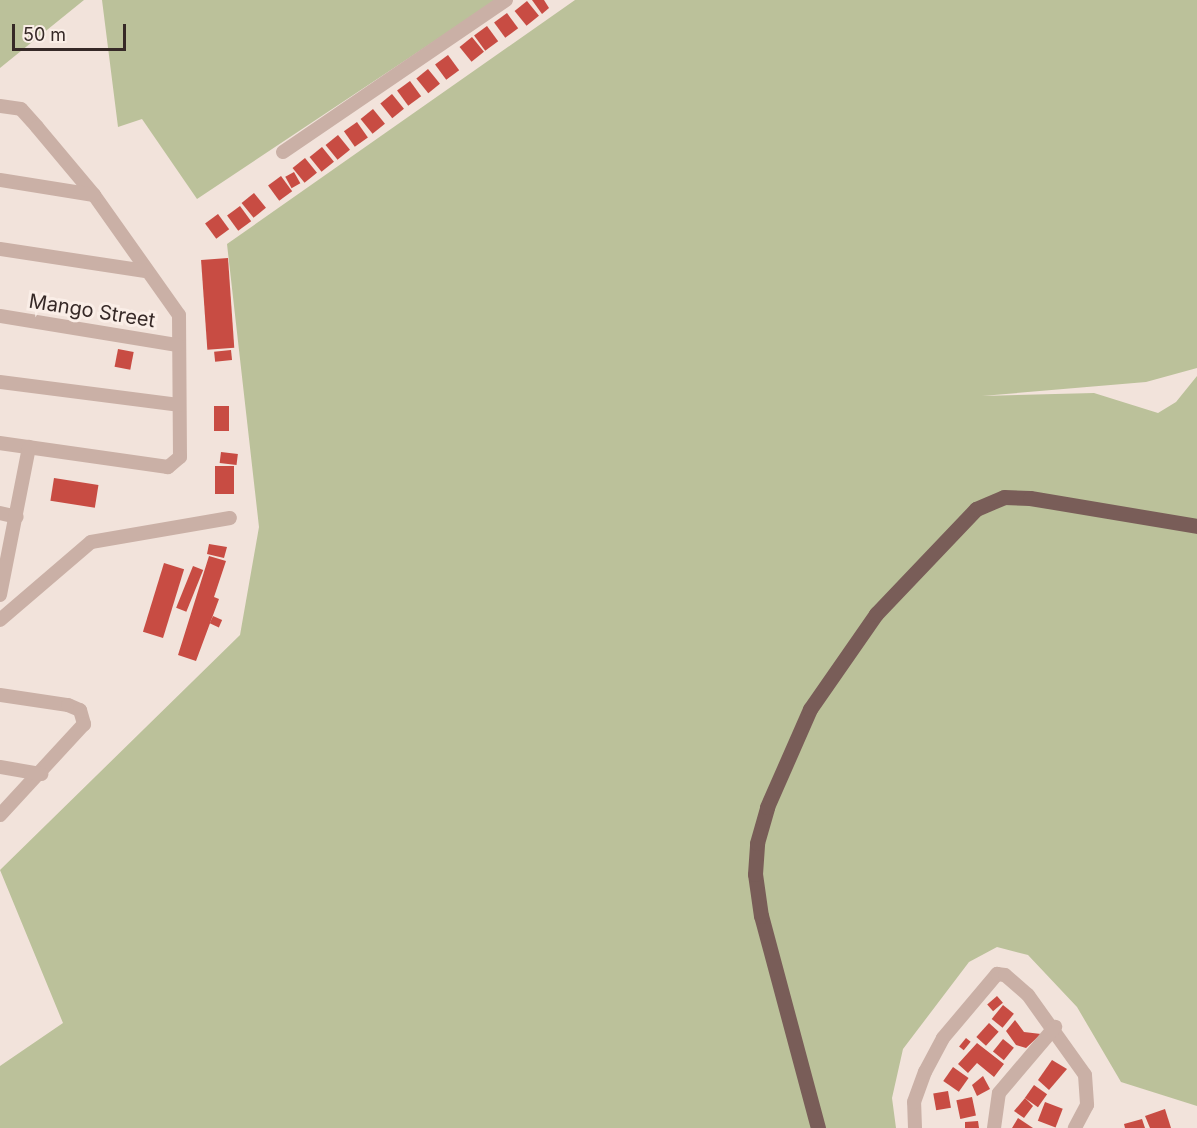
<!DOCTYPE html>
<style>
body{margin:0}
#map{position:relative;width:1197px;height:1128px;overflow:hidden;background:#f2e3db;font-family:Inter,sans-serif}
div>[style]{position:absolute}
.green>*{inset:0;background:#bbc19a}
.building>*{inset:0;background:#c84c43;transform-origin:0 0}
.minor>*{height:14px;margin:-7px;padding:0 7px;transform-origin:7px;border-radius:7px;background:#cab0a6}
.primary>*{height:15px;margin:-7.5px;padding:0 7.5px;transform-origin:7.5px;border-radius:7.5px;background:#795d58}
span{translate:-50% -50%;white-space:nowrap;text-align:center;line-height:1.15;-webkit-text-stroke:6px #faeee7;paint-order:stroke}
.street-label{font-size:20px;color:#362927}
.scale{position:absolute;left:12px;top:24px;width:114px;height:27px;box-sizing:border-box;border:3px solid #362927;border-top:0;padding-left:8px;font-size:18px;line-height:21px;white-space:nowrap;color:#362927;-webkit-text-stroke:4px #faeee7;paint-order:stroke}
</style>
<div id="map">
<div class="green">
<i style="clip-path:polygon(0 0,84px 0,0 68px)"></i>
<i style="clip-path:polygon(102px 0,496px 0,197px 199px,142px 119px,118px 127px)"></i>
<i style="clip-path:polygon(575px 0,1197px 0,1197px 368px,1146px 382px,982px 396px,1094px 393px,1158px 413px,1176px 402px,1197px 376px,1197px 1106px,1121px 1082px,1077px 1007px,1028px 955px,997px 947px,969px 962px,903px 1049px,892px 1098px,896px 1128px,0 1128px,0 1066px,63px 1023px,0 870px,240px 635px,259px 527px,227px 244px)"></i>
</div>
<div class="building">
<i style="clip-path:polygon(532px 0,544px 0,549px 8px,542px 14px)"></i>
<i style="left:527px;top:1px;width:19px;height:16px;rotate:51deg"></i>
<i style="left:507px;top:13px;width:19px;height:16px;rotate:54deg"></i>
<i style="left:487px;top:26px;width:19px;height:16px;rotate:54deg"></i>
<i style="left:472px;top:37px;width:19px;height:16px;rotate:51deg"></i>
<i style="left:448px;top:55px;width:19px;height:16px;rotate:54deg"></i>
<i style="left:428px;top:69px;width:19px;height:15px;rotate:51deg"></i>
<i style="left:410px;top:81px;width:19px;height:16px;rotate:54deg"></i>
<i style="left:392px;top:94px;width:19px;height:15px;rotate:51deg"></i>
<i style="left:373px;top:109px;width:19px;height:16px;rotate:51deg"></i>
<i style="left:357px;top:122px;width:19px;height:16px;rotate:55deg"></i>
<i style="left:338px;top:135px;width:19px;height:16px;rotate:51deg"></i>
<i style="left:322px;top:147px;width:19px;height:16px;rotate:51deg"></i>
<i style="left:305px;top:158px;width:19px;height:16px;rotate:51deg"></i>
<i style="left:294px;top:172px;width:13px;height:10px;rotate:61deg"></i>
<i style="left:281px;top:176px;width:19px;height:16px;rotate:54deg"></i>
<i style="left:254px;top:193px;width:19px;height:16px;rotate:51deg"></i>
<i style="left:240px;top:206px;width:19px;height:16px;rotate:54deg"></i>
<i style="left:218px;top:214px;width:19px;height:16px;rotate:54deg"></i>
<i style="left:228px;top:258px;width:90px;height:27px;rotate:86deg"></i>
<i style="left:118px;top:349px;width:16px;height:18px;rotate:11deg"></i>
<i style="left:231px;top:350px;width:10px;height:17px;rotate:84deg"></i>
<i style="left:214px;top:406px;width:15px;height:25px"></i>
<i style="left:221px;top:452px;width:17px;height:11px;rotate:7deg"></i>
<i style="left:215px;top:466px;width:19px;height:28px"></i>
<i style="left:54px;top:478px;width:45px;height:23px;rotate:9deg"></i>
<i style="clip-path:polygon(209px 544px,227px 547px,224px 558px,207px 554px)"></i>
<i style="clip-path:polygon(209px 556px,226px 561px,214px 597px,219px 599px,196px 661px,178px 655px)"></i>
<i style="left:164px;top:563px;width:21px;height:72px;rotate:17deg"></i>
<i style="left:193px;top:566px;width:11px;height:45px;rotate:22deg"></i>
<i style="left:213px;top:616px;width:10px;height:8px;rotate:24deg"></i>
<i style="left:997px;top:996px;width:9px;height:13px;rotate:49deg"></i>
<i style="left:1003px;top:1005px;width:14px;height:18px;rotate:39deg"></i>
<i style="clip-path:polygon(1015px 1020px,1024px 1032px,1041px 1034px,1026px 1048px,1016px 1045px,1006px 1031px)"></i>
<i style="left:989px;top:1023px;width:13px;height:19px;rotate:42deg"></i>
<i style="left:966px;top:1038px;width:6px;height:11px;rotate:39deg"></i>
<i style="left:1003px;top:1039px;width:14px;height:16px;rotate:39deg"></i>
<i style="clip-path:polygon(977px 1043px,1004px 1064px,994px 1077px,977px 1063px,968px 1073px,958px 1064px)"></i>
<i style="clip-path:polygon(1052px 1060px,1067px 1069px,1049px 1090px,1038px 1080px)"></i>
<i style="left:953px;top:1067px;width:19px;height:17px;rotate:35deg"></i>
<i style="clip-path:polygon(983px 1076px,990px 1089px,977px 1096px,972px 1085px)"></i>
<i style="left:1034px;top:1085px;width:16px;height:16px;rotate:35deg"></i>
<i style="left:948px;top:1091px;width:17px;height:15px;rotate:80deg"></i>
<i style="left:972px;top:1097px;width:19px;height:16px;rotate:78deg"></i>
<i style="clip-path:polygon(1025px 1098px,1033px 1106px,1024px 1118px,1014px 1111px)"></i>
<i style="left:1045px;top:1102px;width:19px;height:20px;rotate:21deg"></i>
<i style="clip-path:polygon(1165px 1109px,1171px 1128px,1150px 1128px,1145px 1116px)"></i>
<i style="clip-path:polygon(1018px 1118px,1033px 1128px,1012px 1128px)"></i>
<i style="clip-path:polygon(1142px 1119px,1145px 1128px,1125px 1128px,1124px 1124px)"></i>
<i style="clip-path:polygon(978px 1121px,979px 1128px,965px 1128px,965px 1122px)"></i>
</div>
<div class="minor">
<i style="left:0;top:106px;width:21px;rotate:8deg"></i>
<i style="left:21px;top:109px;width:24px;rotate:48deg"></i>
<i style="left:37px;top:127px;width:89px;rotate:50deg"></i>
<i style="left:94px;top:195px;width:147px;rotate:54.7deg"></i>
<i style="left:179px;top:315px;width:142px;rotate:89.6deg"></i>
<i style="left:180px;top:457px;width:16px;rotate:140deg"></i>
<i style="left:168px;top:467px;width:170px;rotate:-171.9deg"></i>
<i style="left:283px;top:152px;width:270px;rotate:-34.3deg"></i>
<i style="left:0;top:180px;width:95px;rotate:9.1deg"></i>
<i style="left:0;top:249px;width:147px;rotate:8.6deg"></i>
<i style="left:0;top:316px;width:180px;rotate:9.3deg"></i>
<i style="left:0;top:382px;width:180px;rotate:7.3deg"></i>
<i style="left:0;top:513px;width:17px;rotate:13deg"></i>
<i style="left:0;top:595px;width:151px;rotate:-78.9deg"></i>
<i style="left:0;top:620px;width:120px;rotate:-40.6deg"></i>
<i style="left:91px;top:542px;width:141px;rotate:-9.8deg"></i>
<i style="left:0;top:695px;width:69px;rotate:8.4deg"></i>
<i style="left:68px;top:705px;width:13px;rotate:23deg"></i>
<i style="left:80px;top:710px;width:15px;rotate:74deg"></i>
<i style="left:84px;top:724px;width:124px;rotate:132.7deg"></i>
<i style="left:0;top:767px;width:42px;rotate:9.7deg"></i>
<i style="left:915px;top:1128px;width:26px;rotate:-92deg"></i>
<i style="left:914px;top:1102px;width:32px;rotate:-70deg"></i>
<i style="left:925px;top:1072px;width:38px;rotate:-62deg"></i>
<i style="left:943px;top:1038px;width:84px;rotate:-49.8deg"></i>
<i style="left:997px;top:974px;width:8px;rotate:7deg"></i>
<i style="left:1005px;top:975px;width:30px;rotate:41deg"></i>
<i style="left:1028px;top:995px;width:98px;rotate:54.5deg"></i>
<i style="left:1085px;top:1075px;width:30px;rotate:86deg"></i>
<i style="left:1087px;top:1105px;width:26px;rotate:118deg"></i>
<i style="left:994px;top:1128px;width:35px;rotate:-82deg"></i>
<i style="left:999px;top:1093px;width:87px;rotate:-49.7deg"></i>
</div>
<div class="primary">
<i style="left:818px;top:1128px;width:220px;rotate:-105deg"></i>
<i style="left:761px;top:916px;width:42px;rotate:-98.1deg"></i>
<i style="left:755px;top:874px;width:31px;rotate:-86deg"></i>
<i style="left:757px;top:843px;width:37px;rotate:-74deg"></i>
<i style="left:767px;top:807px;width:107px;rotate:-66.3deg"></i>
<i style="left:810px;top:709px;width:116px;rotate:-55.2deg"></i>
<i style="left:876px;top:614px;width:145px;rotate:-46.4deg"></i>
<i style="left:976px;top:509px;width:30px;rotate:-23deg"></i>
<i style="left:1004px;top:497px;width:26px;rotate:2deg"></i>
<i style="left:1030px;top:498px;width:169px;rotate:9.5deg"></i>
</div>
<div class="street-label">
<span style="left:92px;top:311px;rotate:9deg">Mango Street</span>
</div>
<div class="scale">50 m</div>
</div>
